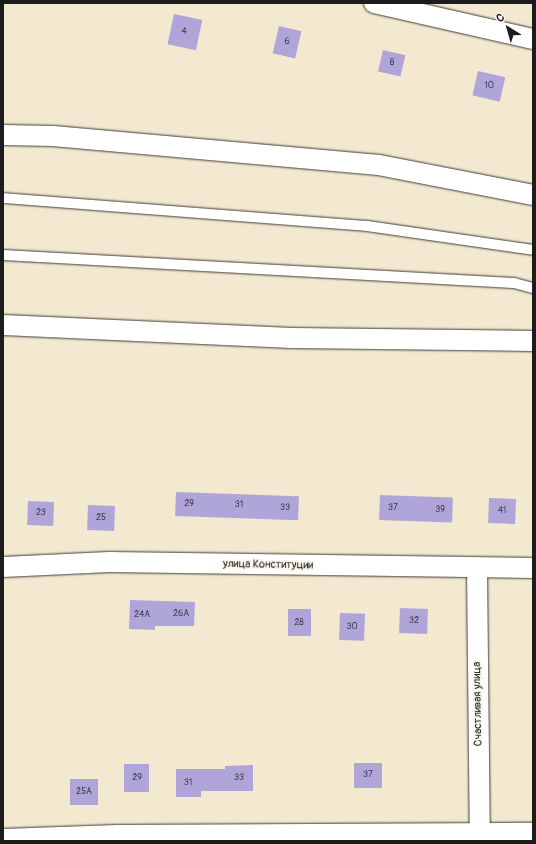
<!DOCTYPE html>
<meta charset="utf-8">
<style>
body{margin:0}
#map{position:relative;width:536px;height:844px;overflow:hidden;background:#f3e9d0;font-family:Pangolin,sans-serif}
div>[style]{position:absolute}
.building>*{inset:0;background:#afa5d8;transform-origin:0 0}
.roads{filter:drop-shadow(0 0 1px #3c3b37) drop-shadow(0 0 1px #3c3b37)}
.service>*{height:10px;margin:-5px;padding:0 5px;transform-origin:5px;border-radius:5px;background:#fff}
.minor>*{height:20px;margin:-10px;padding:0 10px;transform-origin:10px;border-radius:10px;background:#fff}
span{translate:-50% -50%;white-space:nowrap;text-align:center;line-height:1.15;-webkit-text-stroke:4px #fbf7ec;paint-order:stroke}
.number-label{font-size:9px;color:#413e4b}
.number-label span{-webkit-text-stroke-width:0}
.street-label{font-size:11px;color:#1c1c1c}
.frame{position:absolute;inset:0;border:4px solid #1c1c1c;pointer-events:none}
.north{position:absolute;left:488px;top:8px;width:40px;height:40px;-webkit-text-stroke:3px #fbf7ec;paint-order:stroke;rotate:323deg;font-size:11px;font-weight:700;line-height:16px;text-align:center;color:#1c1c1c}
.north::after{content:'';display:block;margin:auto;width:14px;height:18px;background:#1c1c1c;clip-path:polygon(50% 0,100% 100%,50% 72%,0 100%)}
</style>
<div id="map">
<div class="building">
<i style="left:174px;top:14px;width:29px;height:31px;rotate:12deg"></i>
<i style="left:279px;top:26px;width:23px;height:28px;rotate:13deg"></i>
<i style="left:383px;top:50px;width:23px;height:22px;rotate:13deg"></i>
<i style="left:478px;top:71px;width:28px;height:25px;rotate:13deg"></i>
<i style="left:176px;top:492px;width:123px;height:24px;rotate:2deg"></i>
<i style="left:380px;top:495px;width:73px;height:25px;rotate:2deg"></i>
<i style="left:489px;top:498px;width:27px;height:25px;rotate:2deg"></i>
<i style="left:28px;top:501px;width:26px;height:24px;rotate:2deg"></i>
<i style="left:88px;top:505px;width:27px;height:25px;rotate:2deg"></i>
<i style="clip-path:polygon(130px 600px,195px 602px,194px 626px,155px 626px,155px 630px,129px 629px)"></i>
<i style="left:400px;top:608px;width:28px;height:25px;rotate:2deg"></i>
<i style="left:288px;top:609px;width:23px;height:27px"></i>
<i style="left:340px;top:613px;width:25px;height:27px;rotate:2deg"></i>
<i style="left:354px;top:763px;width:28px;height:25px"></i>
<i style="left:124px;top:764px;width:25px;height:28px"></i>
<i style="clip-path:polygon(253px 765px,253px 791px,201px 791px,201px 797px,176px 797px,176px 769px,225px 769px,225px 766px)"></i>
<i style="left:70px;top:779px;width:28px;height:26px"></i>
</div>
<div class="roads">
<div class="service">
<i style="left:3px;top:198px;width:365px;rotate:4.4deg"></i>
<i style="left:367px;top:226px;width:168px;rotate:8.2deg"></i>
<i style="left:3px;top:255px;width:512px;rotate:3.14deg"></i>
<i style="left:514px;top:283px;width:20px;rotate:15deg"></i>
</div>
<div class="minor">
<i style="left:374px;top:3px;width:163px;rotate:12.8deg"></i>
<i style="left:3px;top:135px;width:50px;rotate:1.1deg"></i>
<i style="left:53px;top:136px;width:327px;rotate:5.1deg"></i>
<i style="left:379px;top:165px;width:157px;rotate:11deg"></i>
<i style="left:3px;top:325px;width:289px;rotate:2.6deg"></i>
<i style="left:292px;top:338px;width:241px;rotate:0.7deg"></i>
<i style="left:3px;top:567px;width:106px;rotate:-2.7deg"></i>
<i style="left:109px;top:562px;width:424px;rotate:0.8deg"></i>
<i style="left:477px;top:568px;width:273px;rotate:89.4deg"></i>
<i style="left:3px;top:839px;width:115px;rotate:-2deg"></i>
<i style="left:118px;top:835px;width:415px;rotate:-0.3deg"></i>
</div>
</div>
<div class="number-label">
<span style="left:184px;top:32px">4</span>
<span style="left:287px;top:42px">6</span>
<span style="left:392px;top:63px">8</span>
<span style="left:489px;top:86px">10</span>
<span style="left:189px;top:504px">29</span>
<span style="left:239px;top:505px">31</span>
<span style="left:285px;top:508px">33</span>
<span style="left:393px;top:508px">37</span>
<span style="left:440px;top:510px">39</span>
<span style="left:502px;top:511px">41</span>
<span style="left:41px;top:513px">23</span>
<span style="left:101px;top:518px">25</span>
<span style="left:181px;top:614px">26А</span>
<span style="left:142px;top:615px">24А</span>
<span style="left:414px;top:621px">32</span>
<span style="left:299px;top:623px">28</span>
<span style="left:352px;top:627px">30</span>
<span style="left:368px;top:775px">37</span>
<span style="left:137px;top:778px">29</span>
<span style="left:239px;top:778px">33</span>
<span style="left:188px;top:783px">31</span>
<span style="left:84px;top:792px">25А</span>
</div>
<div class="street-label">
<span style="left:268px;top:565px;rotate:1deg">улица Конституции</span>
<span style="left:478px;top:704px;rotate:-91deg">Счастливая улица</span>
</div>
<div class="frame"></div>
<div class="north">С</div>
</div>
